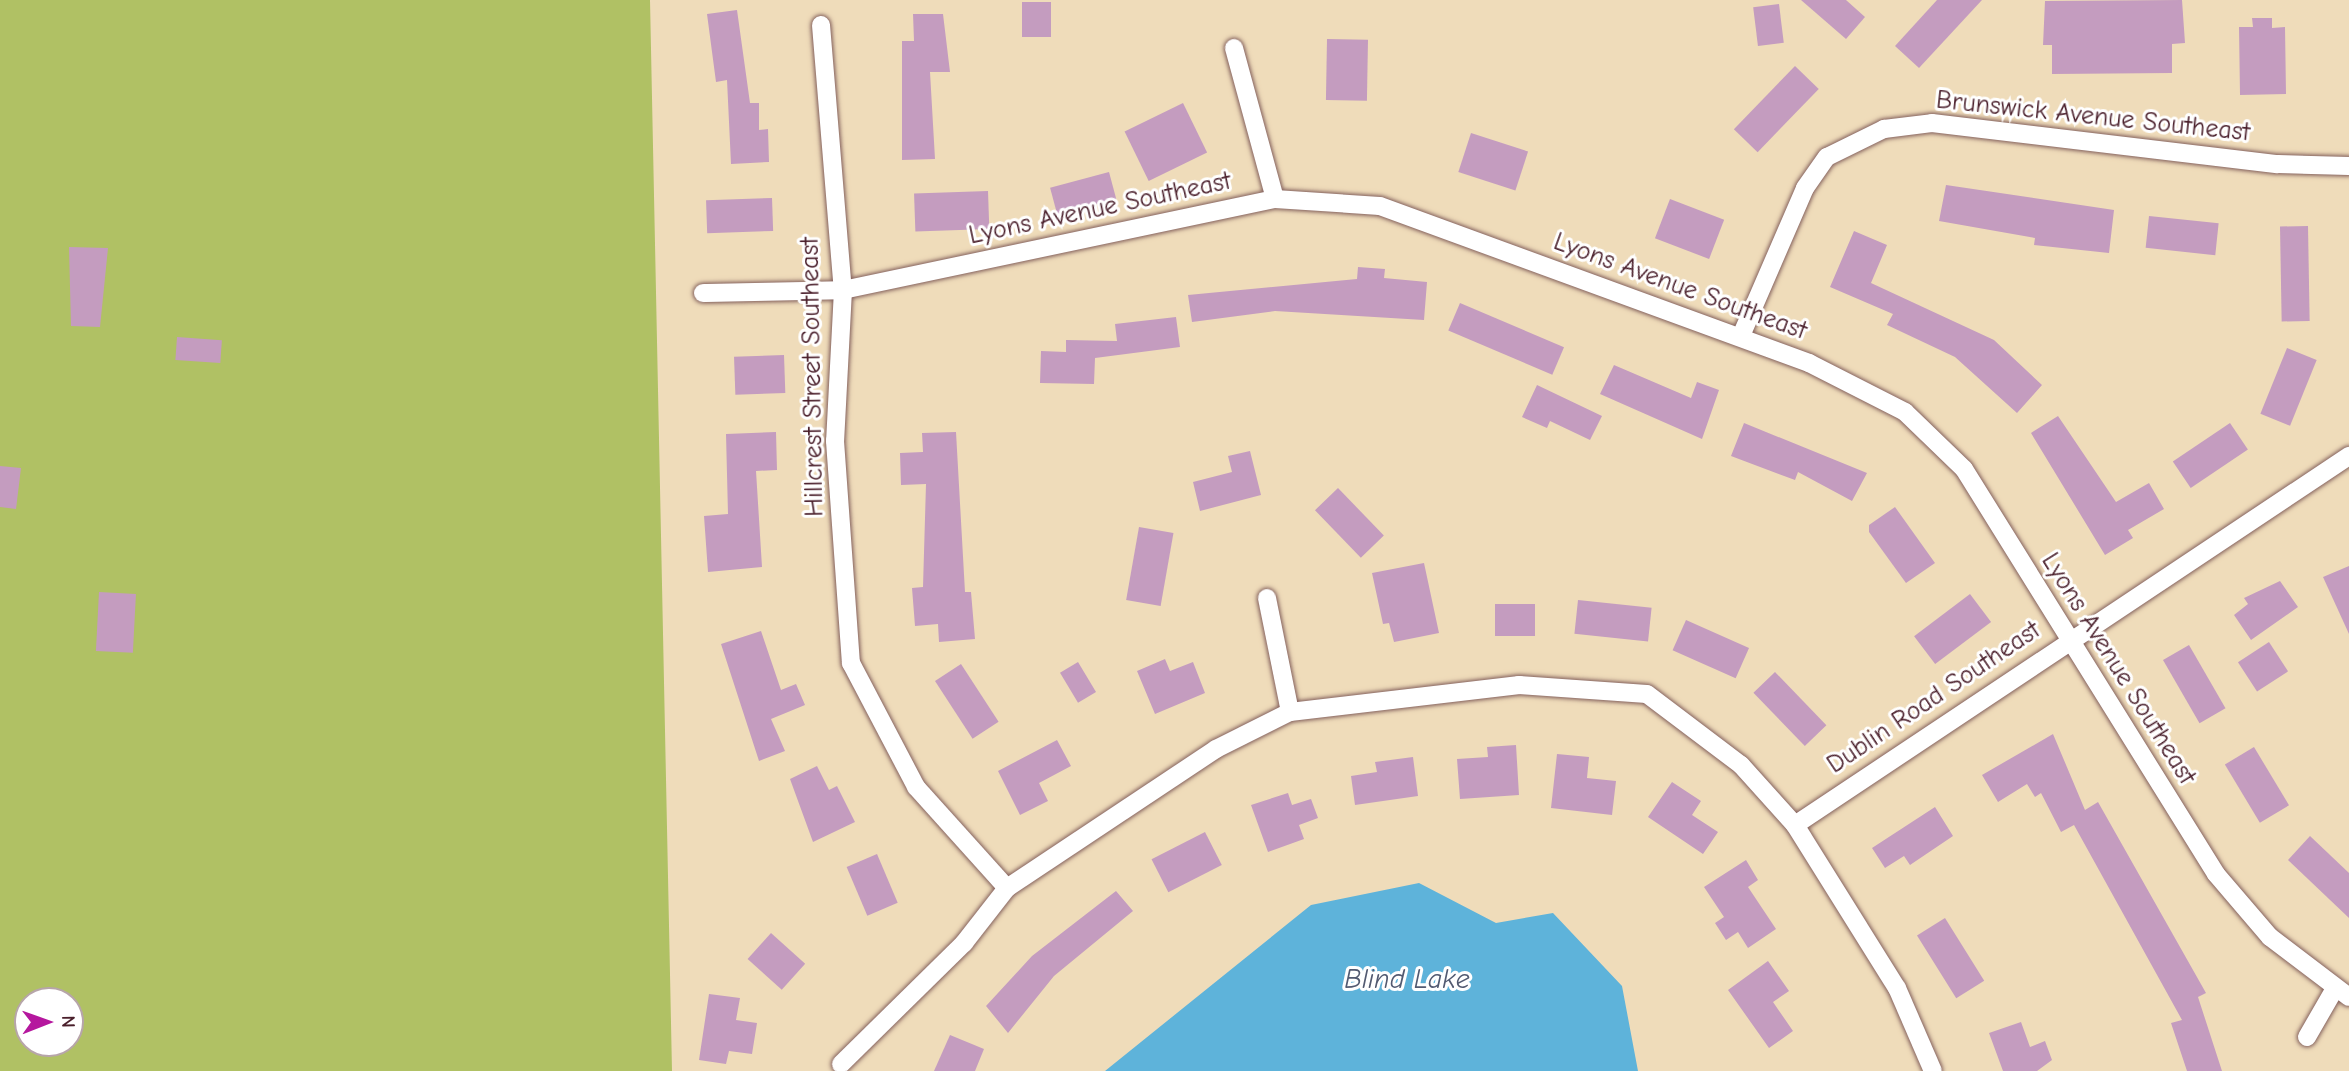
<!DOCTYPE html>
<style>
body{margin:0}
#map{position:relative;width:2349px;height:1071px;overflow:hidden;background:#efdcba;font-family:"Comic Neue",sans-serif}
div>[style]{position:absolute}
.green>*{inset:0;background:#b0c164}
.water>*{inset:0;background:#5eb3da}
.building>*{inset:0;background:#c49cbf;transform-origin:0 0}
.roads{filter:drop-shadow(0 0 2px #84615d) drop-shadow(0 0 2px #84615d)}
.street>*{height:18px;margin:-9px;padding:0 9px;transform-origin:9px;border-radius:9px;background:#fff}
span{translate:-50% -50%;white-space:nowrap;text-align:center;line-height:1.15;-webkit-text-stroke:6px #fff;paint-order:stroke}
.street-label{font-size:26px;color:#4a1f2b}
.water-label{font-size:28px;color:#525a71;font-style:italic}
.north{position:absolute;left:14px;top:987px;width:70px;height:70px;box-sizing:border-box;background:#fff;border:2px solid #b7a5aa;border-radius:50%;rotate:89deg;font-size:19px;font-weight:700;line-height:28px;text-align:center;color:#4a1f2b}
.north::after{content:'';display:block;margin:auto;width:24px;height:32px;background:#b5179e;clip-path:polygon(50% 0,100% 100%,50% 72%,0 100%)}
</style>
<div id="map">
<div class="green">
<i style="clip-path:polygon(evenodd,0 0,650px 0,672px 1071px,0 1071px,0 0,28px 1001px,70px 1001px,70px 1043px,28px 1043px,28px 1001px)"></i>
</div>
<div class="water">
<i style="clip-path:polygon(1419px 883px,1496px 923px,1553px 913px,1622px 986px,1638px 1071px,1105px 1071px,1311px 905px)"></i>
</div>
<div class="building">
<i style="clip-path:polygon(1801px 0,1846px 0,1865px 17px,1846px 39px)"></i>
<i style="clip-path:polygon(1937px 0,1982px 0,1919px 68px,1895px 46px)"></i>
<i style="clip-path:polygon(2182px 0,2185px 43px,2172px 44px,2172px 73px,2052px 74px,2052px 45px,2043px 45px,2045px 1px)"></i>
<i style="left:1022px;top:2px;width:29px;height:35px"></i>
<i style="left:1779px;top:4px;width:39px;height:26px;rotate:83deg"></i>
<i style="clip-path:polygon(737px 10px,750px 103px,759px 103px,759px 130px,768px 129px,769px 162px,731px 164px,727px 80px,716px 82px,707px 14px)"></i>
<i style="clip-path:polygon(913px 14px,943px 14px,950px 72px,930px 72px,935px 159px,902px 160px,902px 41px,914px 41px)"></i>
<i style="clip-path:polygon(2252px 18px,2272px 18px,2272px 28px,2285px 27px,2286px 94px,2240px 95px,2239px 27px,2253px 27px)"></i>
<i style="left:1327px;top:39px;width:41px;height:61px;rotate:1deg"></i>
<i style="left:1795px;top:66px;width:33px;height:88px;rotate:44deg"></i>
<i style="left:1183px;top:103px;width:55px;height:65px;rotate:64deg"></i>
<i style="left:1471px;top:133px;width:60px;height:41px;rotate:18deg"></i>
<i style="left:1109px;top:172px;width:28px;height:61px;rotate:75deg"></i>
<i style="clip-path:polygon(1946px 185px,2114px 210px,2109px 253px,2034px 245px,2035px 238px,1939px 221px)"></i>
<i style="left:988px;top:191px;width:38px;height:74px;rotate:88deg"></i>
<i style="left:772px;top:198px;width:33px;height:66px;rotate:88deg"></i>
<i style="left:1670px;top:199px;width:58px;height:42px;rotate:21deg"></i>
<i style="left:2149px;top:216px;width:70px;height:32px;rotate:6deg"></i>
<i style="left:2308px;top:226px;width:95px;height:28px;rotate:89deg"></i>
<i style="clip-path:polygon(1854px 231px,1887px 245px,1871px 283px,1994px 340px,2042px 385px,2017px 413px,1955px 357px,1887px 325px,1893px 314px,1830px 287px)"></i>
<i style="clip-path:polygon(69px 247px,108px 248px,100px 327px,71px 326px)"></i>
<i style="clip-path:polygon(1358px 267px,1385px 269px,1384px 278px,1427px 282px,1424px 320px,1275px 311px,1192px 322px,1188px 295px,1357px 279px)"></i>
<i style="left:1460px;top:303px;width:113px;height:30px;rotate:23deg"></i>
<i style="clip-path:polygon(1176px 317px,1180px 347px,1095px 358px,1094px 384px,1040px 383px,1041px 351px,1066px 352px,1066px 340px,1117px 341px,1115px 324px)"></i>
<i style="left:177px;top:337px;width:45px;height:23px;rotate:4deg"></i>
<i style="left:2287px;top:348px;width:32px;height:71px;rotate:22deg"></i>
<i style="left:784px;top:355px;width:38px;height:50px;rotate:88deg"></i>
<i style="clip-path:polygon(1614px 365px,1691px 398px,1697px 382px,1719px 390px,1702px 439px,1600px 394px)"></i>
<i style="clip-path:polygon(1537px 385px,1602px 416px,1590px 440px,1550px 421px,1547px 428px,1522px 417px)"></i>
<i style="clip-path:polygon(2058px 416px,2116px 502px,2149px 483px,2164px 509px,2128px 530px,2133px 538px,2105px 555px,2031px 433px)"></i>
<i style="clip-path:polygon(1744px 423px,1867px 473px,1852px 501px,1798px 472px,1795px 480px,1731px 456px)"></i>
<i style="left:2230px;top:423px;width:32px;height:69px;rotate:56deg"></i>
<i style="clip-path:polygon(776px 432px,777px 470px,756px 471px,762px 567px,708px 572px,704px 516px,728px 514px,726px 434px)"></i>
<i style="clip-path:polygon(956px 432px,965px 592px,971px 592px,975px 639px,939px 642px,938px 624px,915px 626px,912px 588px,923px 587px,926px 484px,901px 485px,900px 453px,923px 452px,922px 433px)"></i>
<i style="clip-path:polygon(1250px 451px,1261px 495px,1200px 511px,1193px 482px,1232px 472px,1228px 456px)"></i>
<i style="clip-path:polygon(0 466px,21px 468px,16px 509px,0 507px)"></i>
<i style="left:1338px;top:488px;width:66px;height:32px;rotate:46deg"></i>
<i style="clip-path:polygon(1895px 507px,1935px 563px,1906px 583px,1869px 532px,1869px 525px)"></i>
<i style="left:1139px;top:527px;width:35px;height:74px;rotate:10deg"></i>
<i style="clip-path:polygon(1424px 563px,1439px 633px,1394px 642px,1389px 623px,1383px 624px,1372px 573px)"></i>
<i style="clip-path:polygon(2349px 566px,2349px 634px,2323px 577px)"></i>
<i style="clip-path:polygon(2280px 581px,2298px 607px,2251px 640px,2234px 615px,2248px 604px,2244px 598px)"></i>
<i style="left:99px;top:592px;width:37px;height:59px;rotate:3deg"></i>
<i style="left:1970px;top:594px;width:35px;height:70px;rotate:53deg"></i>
<i style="left:1578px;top:600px;width:74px;height:34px;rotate:6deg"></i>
<i style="left:1495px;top:604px;width:40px;height:32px"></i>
<i style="left:1686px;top:620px;width:69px;height:33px;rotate:24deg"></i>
<i style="clip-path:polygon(761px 631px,781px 690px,796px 684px,805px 705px,771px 719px,785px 751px,759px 761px,721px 644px)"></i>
<i style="left:2269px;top:642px;width:35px;height:37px;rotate:57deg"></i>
<i style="left:2189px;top:645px;width:73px;height:30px;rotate:60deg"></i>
<i style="clip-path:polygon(1165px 659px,1170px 671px,1193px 662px,1205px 693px,1155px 714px,1137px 671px)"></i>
<i style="left:1078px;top:662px;width:35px;height:21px;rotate:59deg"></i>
<i style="left:961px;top:664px;width:69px;height:31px;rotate:57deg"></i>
<i style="left:1775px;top:672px;width:74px;height:30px;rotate:46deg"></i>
<i style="clip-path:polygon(2053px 734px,2085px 810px,2098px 802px,2206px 993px,2198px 997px,2222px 1071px,2187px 1071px,2171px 1023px,2182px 1020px,2074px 825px,2061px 832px,2041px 793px,2035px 797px,2027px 784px,1998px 802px,1982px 775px)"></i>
<i style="clip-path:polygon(1057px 740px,1071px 766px,1039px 783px,1048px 801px,1020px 815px,998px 771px)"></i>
<i style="clip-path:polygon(1516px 745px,1519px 795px,1460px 799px,1457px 759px,1488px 757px,1487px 747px)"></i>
<i style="left:2254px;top:747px;width:68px;height:34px;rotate:59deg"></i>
<i style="clip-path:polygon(1557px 754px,1589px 757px,1587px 778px,1616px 781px,1612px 815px,1551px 808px)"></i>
<i style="clip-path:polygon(1413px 757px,1418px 796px,1355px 805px,1351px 776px,1377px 772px,1375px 762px)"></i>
<i style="clip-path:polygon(817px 766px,829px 790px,837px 786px,855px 822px,813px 842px,790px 779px)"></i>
<i style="clip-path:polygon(1672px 782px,1701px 801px,1692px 815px,1718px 832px,1703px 854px,1648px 817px)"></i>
<i style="clip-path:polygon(1288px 793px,1292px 805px,1311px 799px,1318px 818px,1299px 825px,1304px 839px,1268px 852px,1251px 805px)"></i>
<i style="clip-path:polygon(1935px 807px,1953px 836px,1910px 865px,1904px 856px,1885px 868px,1872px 848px)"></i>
<i style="left:1205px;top:832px;width:37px;height:60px;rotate:63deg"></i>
<i style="clip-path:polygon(2310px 836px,2349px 873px,2349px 918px,2288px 860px)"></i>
<i style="left:877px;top:854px;width:53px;height:33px;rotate:67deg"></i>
<i style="clip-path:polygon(1746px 860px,1758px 880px,1748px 887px,1776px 929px,1748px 948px,1738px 932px,1726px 940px,1715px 923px,1724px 917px,1704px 887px)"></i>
<i style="clip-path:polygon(1116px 891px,1133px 911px,1054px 976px,1008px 1033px,986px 1006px,1032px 956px)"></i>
<i style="left:1945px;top:918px;width:74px;height:33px;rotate:58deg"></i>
<i style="left:771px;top:933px;width:46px;height:35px;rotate:42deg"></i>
<i style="clip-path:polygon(1768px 961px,1789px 991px,1773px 1002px,1793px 1031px,1769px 1048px,1728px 990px)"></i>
<i style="clip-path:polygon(709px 994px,740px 998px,736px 1020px,757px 1023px,752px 1054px,729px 1051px,726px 1064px,699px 1060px)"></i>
<i style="clip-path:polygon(2021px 1022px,2030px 1047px,2045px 1041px,2052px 1060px,2037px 1071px,2003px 1071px,1989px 1033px)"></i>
<i style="clip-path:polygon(950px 1035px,984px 1049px,975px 1071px,934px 1071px)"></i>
</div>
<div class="roads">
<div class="street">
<i style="left:821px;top:25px;width:266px;rotate:85.3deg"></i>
<i style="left:843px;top:290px;width:151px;rotate:93deg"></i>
<i style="left:835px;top:441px;width:223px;rotate:85.9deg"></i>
<i style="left:851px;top:663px;width:140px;rotate:62.3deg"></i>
<i style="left:916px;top:787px;width:136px;rotate:48deg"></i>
<i style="left:1234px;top:48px;width:156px;rotate:74.8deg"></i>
<i style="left:703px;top:293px;width:140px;rotate:-1.2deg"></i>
<i style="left:843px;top:290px;width:441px;rotate:-11.9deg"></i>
<i style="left:1275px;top:199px;width:105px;rotate:3.8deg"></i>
<i style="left:1380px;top:206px;width:457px;rotate:20.1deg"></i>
<i style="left:1809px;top:363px;width:108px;rotate:27deg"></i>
<i style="left:1905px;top:412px;width:82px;rotate:44deg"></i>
<i style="left:1964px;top:469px;width:477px;rotate:58.1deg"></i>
<i style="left:2216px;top:874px;width:83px;rotate:49.4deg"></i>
<i style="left:2270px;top:937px;width:99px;rotate:37.2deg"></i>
<i style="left:1741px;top:336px;width:161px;rotate:-66.6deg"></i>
<i style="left:1805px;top:188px;width:38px;rotate:-55deg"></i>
<i style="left:1827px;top:157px;width:64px;rotate:-26.2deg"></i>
<i style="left:1884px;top:129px;width:48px;rotate:-7.1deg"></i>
<i style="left:1932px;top:123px;width:348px;rotate:6.8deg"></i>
<i style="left:2278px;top:164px;width:71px;rotate:1.6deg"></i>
<i style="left:1267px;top:598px;width:116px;rotate:78.6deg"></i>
<i style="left:1795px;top:825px;width:666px;rotate:-33.67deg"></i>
<i style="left:2307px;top:1037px;width:54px;rotate:-60.1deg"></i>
<i style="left:841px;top:1064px;width:173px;rotate:-44.5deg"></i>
<i style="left:964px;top:943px;width:70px;rotate:-52deg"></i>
<i style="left:1007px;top:888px;width:251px;rotate:-33.6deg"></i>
<i style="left:1216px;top:749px;width:83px;rotate:-26.6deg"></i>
<i style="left:1290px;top:712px;width:231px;rotate:-6.7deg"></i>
<i style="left:1519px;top:685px;width:128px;rotate:4deg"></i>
<i style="left:1647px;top:694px;width:118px;rotate:37.1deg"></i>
<i style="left:1741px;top:765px;width:81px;rotate:48deg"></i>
<i style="left:1795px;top:825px;width:192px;rotate:58deg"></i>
<i style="left:1897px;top:988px;width:90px;rotate:66.6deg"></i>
</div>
</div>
<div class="street-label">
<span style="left:2093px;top:117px;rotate:6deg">Brunswick Avenue Southeast</span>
<span style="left:1100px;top:209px;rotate:-12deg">Lyons Avenue Southeast</span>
<span style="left:1680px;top:287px;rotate:20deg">Lyons Avenue Southeast</span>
<span style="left:813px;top:377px;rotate:-91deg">Hillcrest Street Southeast</span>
<span style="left:2118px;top:669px;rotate:58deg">Lyons Avenue Southeast</span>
<span style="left:1934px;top:698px;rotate:-34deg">Dublin Road Southeast</span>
</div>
<div class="water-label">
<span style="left:1407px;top:979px">Blind Lake</span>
</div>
<div class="north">N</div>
</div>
